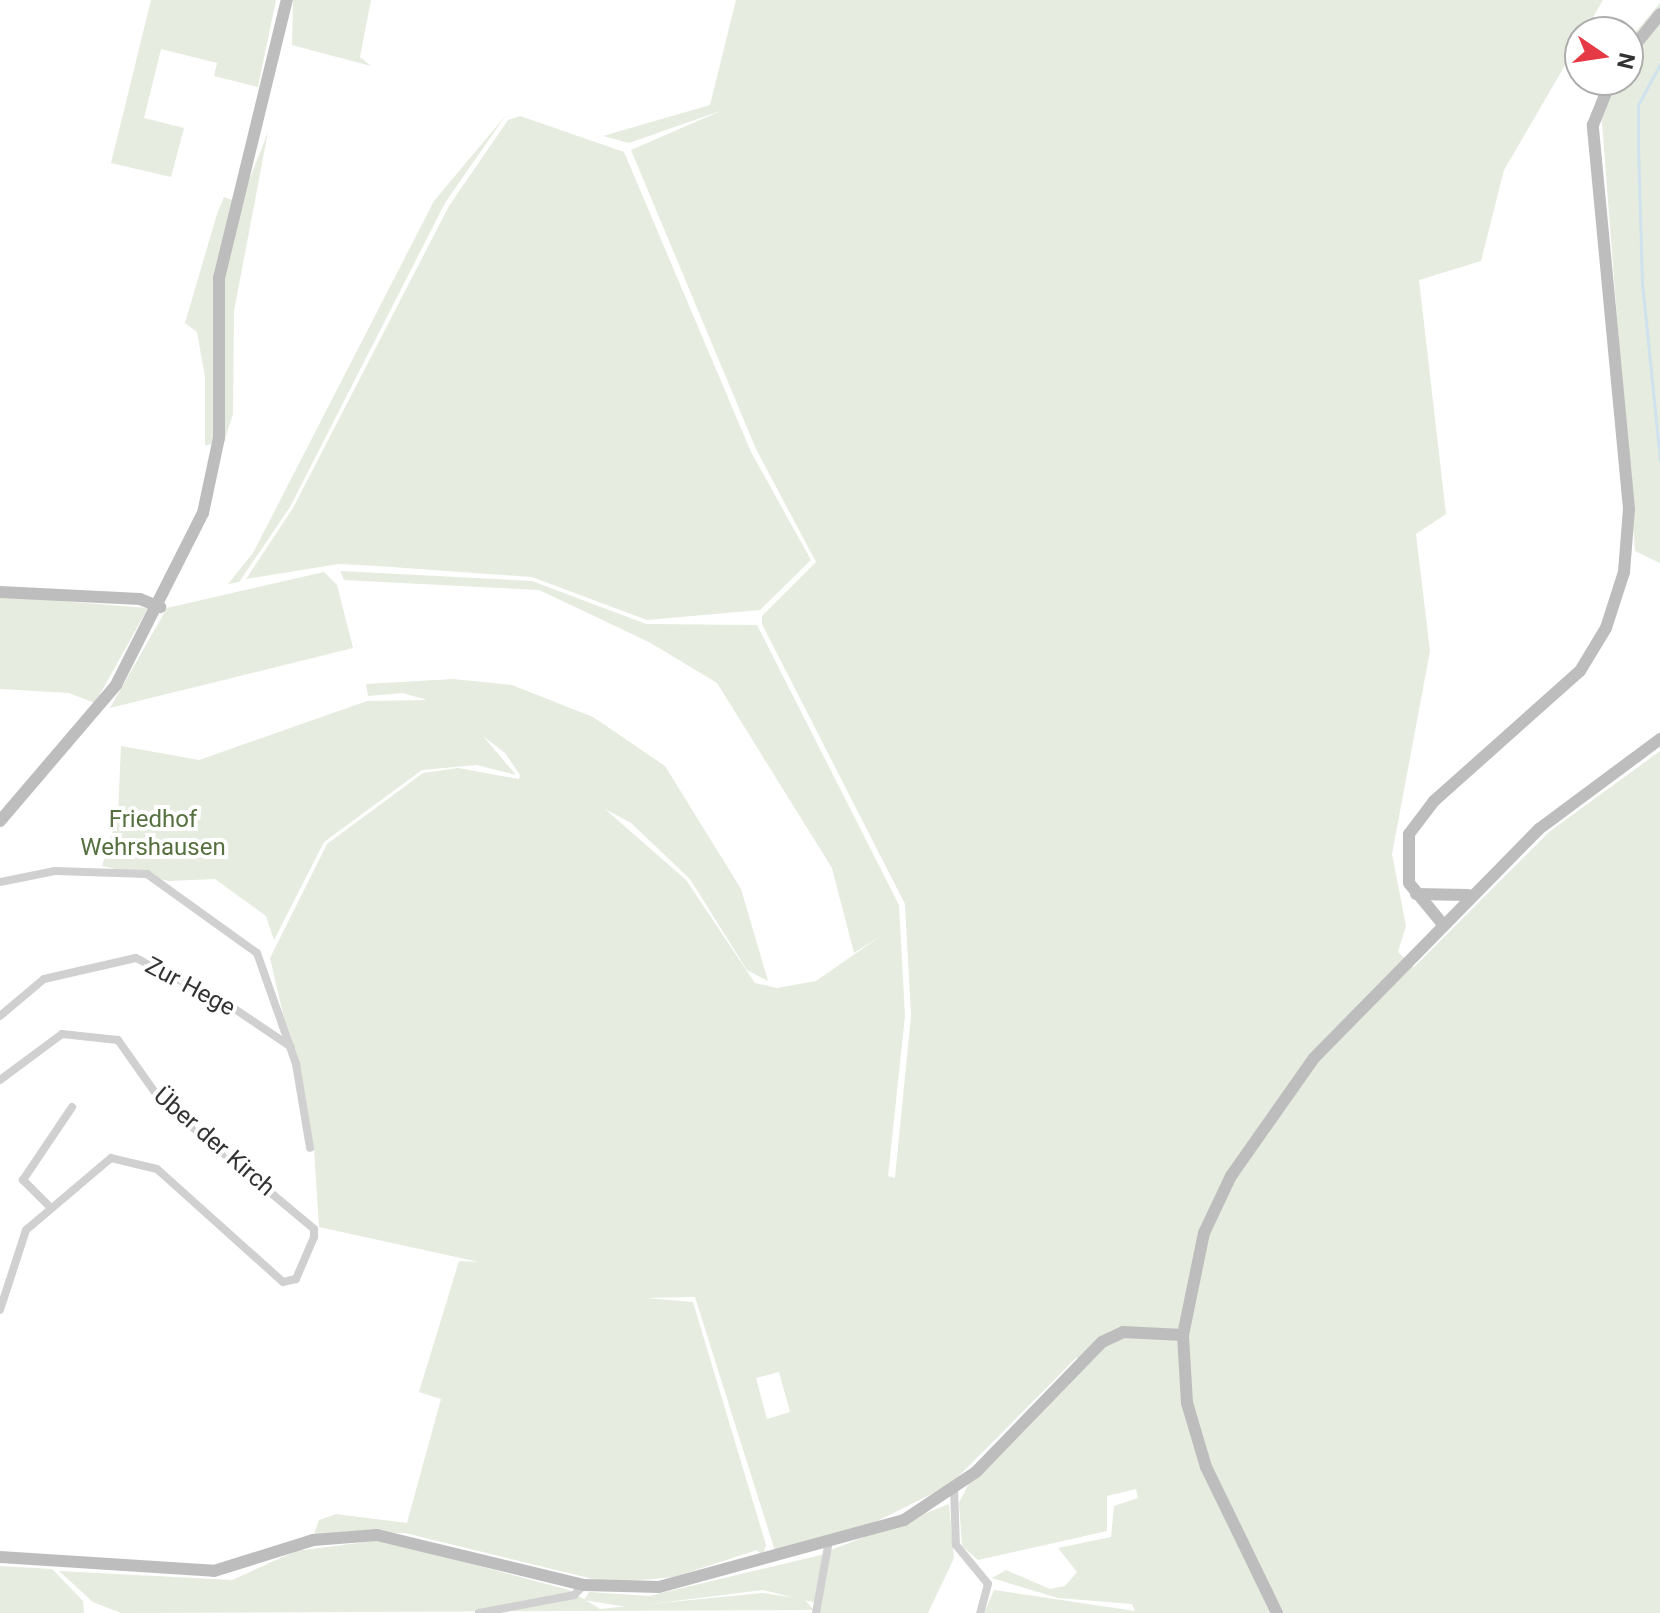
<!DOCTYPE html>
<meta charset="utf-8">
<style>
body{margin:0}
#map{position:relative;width:1660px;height:1613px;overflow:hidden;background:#fff;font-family:Roboto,sans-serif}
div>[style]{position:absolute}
.green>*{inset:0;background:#e6ecdf}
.stream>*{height:3px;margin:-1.5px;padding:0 1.5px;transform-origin:1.5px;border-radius:1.5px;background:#cfe2ee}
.street>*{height:8px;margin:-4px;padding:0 4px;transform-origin:4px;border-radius:4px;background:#d0d0d0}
.secondary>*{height:12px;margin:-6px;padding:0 6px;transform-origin:6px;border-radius:6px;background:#bdbdbd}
span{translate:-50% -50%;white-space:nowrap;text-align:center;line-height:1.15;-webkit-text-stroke:8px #fff;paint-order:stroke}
.park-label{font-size:24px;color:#56703f}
.street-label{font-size:24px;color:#333}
.north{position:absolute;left:1564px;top:16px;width:80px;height:80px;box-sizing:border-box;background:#fff;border:2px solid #adadad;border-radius:50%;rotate:103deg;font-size:22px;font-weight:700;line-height:32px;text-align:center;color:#333}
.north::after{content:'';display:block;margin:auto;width:28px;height:36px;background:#e63946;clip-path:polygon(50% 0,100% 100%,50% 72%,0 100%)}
</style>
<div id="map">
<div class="green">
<i style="clip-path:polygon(151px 0,276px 0,258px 87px,214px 76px,217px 63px,161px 49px,144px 118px,184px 128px,171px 177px,111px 163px)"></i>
<i style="clip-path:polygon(293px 0,371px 0,360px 57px,371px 66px,292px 45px)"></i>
<i style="clip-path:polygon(evenodd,736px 0,1603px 0,1504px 170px,1481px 261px,1419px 280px,1446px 514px,1416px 534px,1430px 651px,1392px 854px,1406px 926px,1398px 952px,1414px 967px,1549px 832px,1660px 751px,1660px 1613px,984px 1613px,994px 1590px,1135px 1611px,1132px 1604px,1058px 1598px,992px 1578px,1006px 1570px,1050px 1589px,1065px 1586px,1077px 1572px,1058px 1548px,1111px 1537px,1114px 1506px,1138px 1498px,1136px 1489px,1107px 1496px,1107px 1531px,978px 1560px,962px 1546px,959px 1503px,968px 1485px,1081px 1368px,1077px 1357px,950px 1485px,863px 1528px,775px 1551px,695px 1297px,646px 1298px,693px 1302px,766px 1545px,763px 1556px,757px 1550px,674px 1577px,609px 1583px,405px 1533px,314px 1534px,319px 1520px,336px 1514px,407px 1523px,441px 1399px,419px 1392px,459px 1261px,479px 1262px,319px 1227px,314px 1148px,270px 958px,327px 844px,423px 773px,458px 768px,519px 779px,520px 775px,505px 753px,483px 736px,516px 775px,477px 765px,422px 770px,324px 842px,274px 940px,266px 916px,215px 879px,169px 881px,102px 866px,118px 814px,121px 746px,199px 760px,367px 701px,427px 700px,403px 693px,368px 696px,366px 684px,453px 679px,512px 685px,593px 717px,665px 766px,741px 889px,768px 981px,747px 970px,690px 879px,631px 823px,605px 809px,686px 880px,755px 983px,777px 988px,816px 981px,885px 933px,854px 953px,832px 868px,717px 683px,649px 642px,539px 590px,344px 580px,340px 571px,532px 581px,646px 624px,757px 625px,899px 905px,905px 1016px,888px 1176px,895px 1178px,911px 1016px,905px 904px,762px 624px,762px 616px,816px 562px,756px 449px,631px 150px,723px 110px,629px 143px,603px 136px,710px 105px,736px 0,779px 1372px,790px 1412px,767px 1419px,756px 1378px,779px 1372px)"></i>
<i style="clip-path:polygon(1660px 3px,1660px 563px,1635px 551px,1601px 110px,1606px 80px,1628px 80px,1628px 41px)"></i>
<i style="clip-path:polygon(506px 115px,445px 203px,290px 507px,239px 582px,228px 584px,253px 553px,434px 201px)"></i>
<i style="clip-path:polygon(520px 116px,624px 152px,751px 452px,811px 560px,760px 610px,647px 620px,532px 577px,377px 566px,338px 564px,246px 579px,293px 508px,449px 206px,508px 120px)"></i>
<i style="clip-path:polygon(268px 132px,234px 311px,233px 414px,225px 439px,205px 446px,205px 377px,197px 332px,185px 323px,217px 214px,224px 197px,240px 203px)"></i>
<i style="clip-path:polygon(324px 572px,337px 585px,353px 648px,110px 708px,167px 608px)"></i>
<i style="clip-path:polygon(0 596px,148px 608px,95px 703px,69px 693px,0 689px)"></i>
<i style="clip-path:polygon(949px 1504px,954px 1558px,928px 1613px,818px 1613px,831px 1550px)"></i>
<i style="clip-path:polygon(381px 1540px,569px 1590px,600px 1609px,762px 1593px,804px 1599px,814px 1610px,121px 1613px,93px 1602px,59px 1571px,232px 1580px,296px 1551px)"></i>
<i style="clip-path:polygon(825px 1554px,816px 1603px,763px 1590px,627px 1607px,584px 1600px,589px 1592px,649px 1596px)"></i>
<i style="clip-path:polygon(0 1566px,52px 1569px,83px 1601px,84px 1613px,0 1613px)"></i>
</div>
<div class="stream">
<i style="left:1660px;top:64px;width:47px;rotate:118.2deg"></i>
<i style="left:1638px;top:105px;width:42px;rotate:90deg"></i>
<i style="left:1638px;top:147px;width:136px;rotate:88.3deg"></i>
<i style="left:1642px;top:283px;width:179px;rotate:84.2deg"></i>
</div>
<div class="street">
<i style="left:0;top:882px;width:56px;rotate:-11.3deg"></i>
<i style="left:55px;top:871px;width:92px;rotate:1.9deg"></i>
<i style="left:147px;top:874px;width:135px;rotate:35.7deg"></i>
<i style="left:257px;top:953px;width:118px;rotate:70.6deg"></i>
<i style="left:296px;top:1064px;width:85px;rotate:80.5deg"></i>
<i style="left:0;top:1016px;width:57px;rotate:-40.1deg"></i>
<i style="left:44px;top:979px;width:94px;rotate:-12.9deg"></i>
<i style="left:136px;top:958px;width:108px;rotate:27deg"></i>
<i style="left:232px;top:1007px;width:71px;rotate:34.1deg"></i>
<i style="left:0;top:1080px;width:77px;rotate:-36.6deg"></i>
<i style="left:62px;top:1034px;width:56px;rotate:6.1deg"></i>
<i style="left:118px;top:1040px;width:75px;rotate:54.8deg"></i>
<i style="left:161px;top:1101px;width:199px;rotate:39.9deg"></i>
<i style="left:314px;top:1229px;width:8px;rotate:90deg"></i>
<i style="left:314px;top:1237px;width:46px;rotate:113.2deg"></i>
<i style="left:296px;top:1279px;width:13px;rotate:167deg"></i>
<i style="left:283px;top:1282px;width:169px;rotate:-138.1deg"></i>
<i style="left:157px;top:1169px;width:47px;rotate:-166.6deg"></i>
<i style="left:111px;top:1158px;width:111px;rotate:139.7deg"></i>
<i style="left:26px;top:1230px;width:84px;rotate:108deg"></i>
<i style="left:49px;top:1206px;width:37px;rotate:-135deg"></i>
<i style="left:23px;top:1180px;width:88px;rotate:-56.1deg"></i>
<i style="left:954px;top:1489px;width:56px;rotate:88deg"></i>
<i style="left:956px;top:1545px;width:50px;rotate:50.6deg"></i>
<i style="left:988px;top:1584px;width:30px;rotate:105deg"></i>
<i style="left:479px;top:1613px;width:97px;rotate:-10.7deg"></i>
<i style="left:574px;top:1595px;width:14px;rotate:-45deg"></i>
<i style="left:816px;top:1613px;width:68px;rotate:-79.8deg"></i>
</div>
<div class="secondary">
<i style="left:1628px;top:54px;width:51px;rotate:-51.3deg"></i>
<i style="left:0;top:592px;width:140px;rotate:2.9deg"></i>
<i style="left:140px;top:599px;width:22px;rotate:22deg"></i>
<i style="left:0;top:821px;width:179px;rotate:-49.5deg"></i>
<i style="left:116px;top:685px;width:193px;rotate:-63.2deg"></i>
<i style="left:203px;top:513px;width:77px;rotate:-78deg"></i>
<i style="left:219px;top:438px;width:160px;rotate:-90deg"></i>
<i style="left:219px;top:278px;width:286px;rotate:-76.3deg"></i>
<i style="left:1416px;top:894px;width:52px;rotate:1.1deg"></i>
<i style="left:1441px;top:922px;width:50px;rotate:-129.4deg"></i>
<i style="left:1409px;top:883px;width:49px;rotate:-90deg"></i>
<i style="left:1409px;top:834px;width:41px;rotate:-52.9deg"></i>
<i style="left:1434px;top:801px;width:195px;rotate:-41.7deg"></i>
<i style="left:1580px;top:671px;width:50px;rotate:-58.8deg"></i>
<i style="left:1606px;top:628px;width:59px;rotate:-72.2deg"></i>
<i style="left:1624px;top:572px;width:63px;rotate:-85.5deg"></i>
<i style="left:1629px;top:509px;width:386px;rotate:-95.4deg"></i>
<i style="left:1593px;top:125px;width:48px;rotate:-68.2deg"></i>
<i style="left:0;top:1557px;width:214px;rotate:3.7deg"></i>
<i style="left:214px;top:1571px;width:104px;rotate:-17.4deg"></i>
<i style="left:313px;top:1540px;width:64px;rotate:-4.5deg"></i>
<i style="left:377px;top:1535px;width:213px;rotate:13.6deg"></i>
<i style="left:584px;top:1585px;width:75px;rotate:1.5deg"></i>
<i style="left:659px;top:1587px;width:254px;rotate:-15.3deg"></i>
<i style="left:904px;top:1520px;width:87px;rotate:-33.7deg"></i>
<i style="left:976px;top:1472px;width:181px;rotate:-45.9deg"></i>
<i style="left:1102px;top:1342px;width:23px;rotate:-25deg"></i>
<i style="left:1123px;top:1332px;width:60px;rotate:2.9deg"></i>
<i style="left:1277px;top:1613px;width:162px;rotate:-115.9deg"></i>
<i style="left:1206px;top:1467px;width:67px;rotate:-106.5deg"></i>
<i style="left:1187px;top:1403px;width:68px;rotate:-93.4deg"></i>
<i style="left:1183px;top:1335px;width:104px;rotate:-78.4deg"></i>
<i style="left:1204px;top:1233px;width:63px;rotate:-64.7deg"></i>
<i style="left:1231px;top:1176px;width:144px;rotate:-54.9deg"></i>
<i style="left:1314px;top:1058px;width:321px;rotate:-45.5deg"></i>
<i style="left:1539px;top:829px;width:151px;rotate:-36.6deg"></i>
</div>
<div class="park-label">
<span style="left:153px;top:834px">Friedhof<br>Wehrshausen</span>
</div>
<div class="street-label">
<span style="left:190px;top:987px;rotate:28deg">Zur Hege</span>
<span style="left:214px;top:1142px;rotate:41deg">Über der Kirch</span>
</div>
<div class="north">N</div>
</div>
